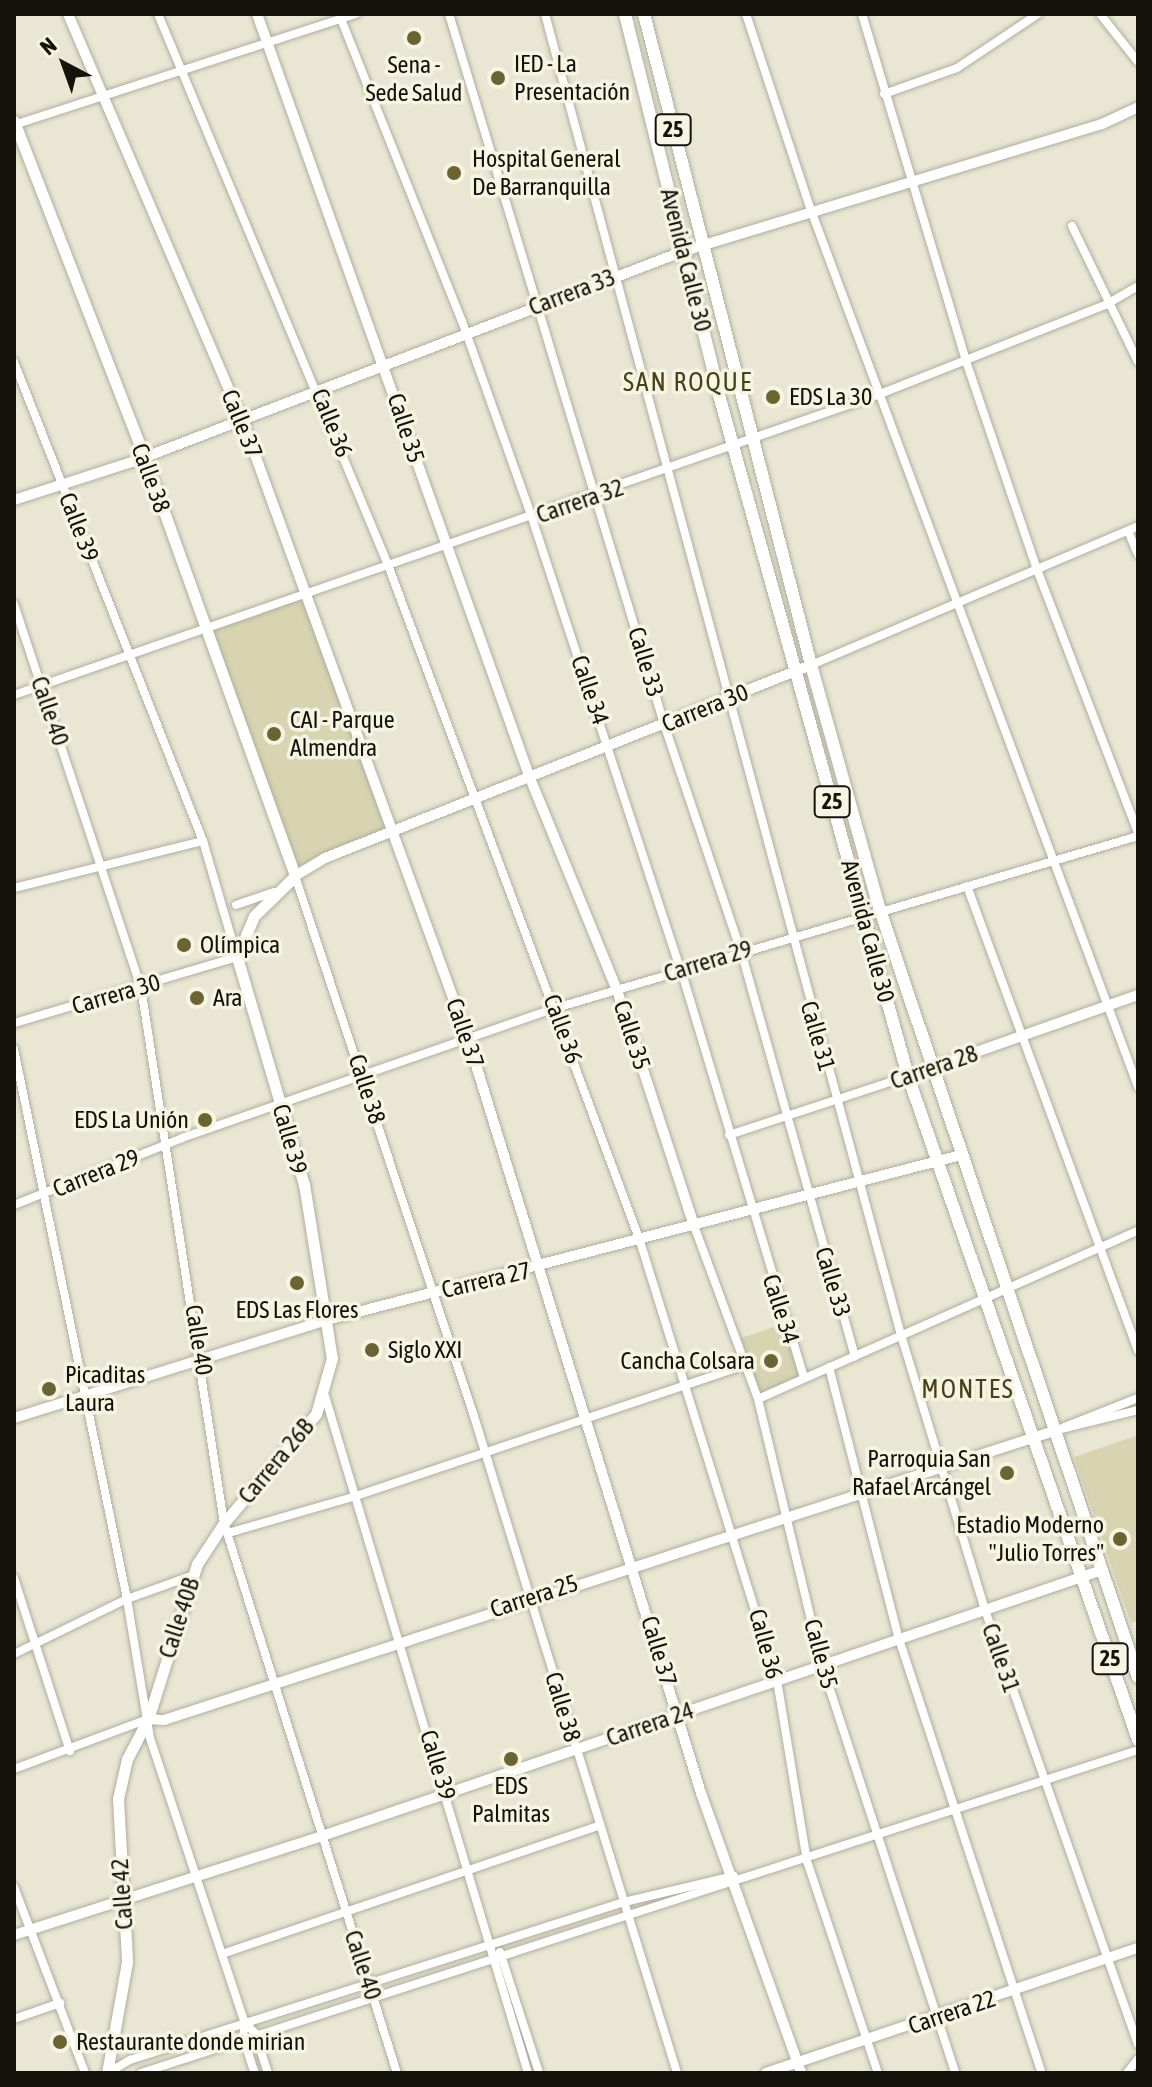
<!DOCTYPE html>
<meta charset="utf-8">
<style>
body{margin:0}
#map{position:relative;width:1152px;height:2087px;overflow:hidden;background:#e9e7d4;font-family:"Asap Condensed",sans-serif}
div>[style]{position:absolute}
.green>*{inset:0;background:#d8d4b1;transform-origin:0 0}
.roads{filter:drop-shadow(0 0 2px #b0ae9c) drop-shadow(0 0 2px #b0ae9c)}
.minor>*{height:8px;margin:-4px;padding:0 4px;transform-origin:4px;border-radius:4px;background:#fff}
.tertiary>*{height:10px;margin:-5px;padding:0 5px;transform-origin:5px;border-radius:5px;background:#fff}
.secondary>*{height:11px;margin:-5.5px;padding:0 5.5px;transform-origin:5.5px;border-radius:5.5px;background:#fff}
.trunk>*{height:12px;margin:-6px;padding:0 6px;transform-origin:6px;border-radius:6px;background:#fff}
.dots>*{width:22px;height:22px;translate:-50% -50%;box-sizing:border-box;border:4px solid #f6f4e2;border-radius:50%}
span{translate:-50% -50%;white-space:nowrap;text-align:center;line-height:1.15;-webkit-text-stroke:7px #f6f4e2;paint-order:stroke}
.shield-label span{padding:2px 6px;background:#f6f4e2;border:2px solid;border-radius:6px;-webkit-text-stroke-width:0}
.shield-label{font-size:22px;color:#13130c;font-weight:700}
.poi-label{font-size:24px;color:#13130c}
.left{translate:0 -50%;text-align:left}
.right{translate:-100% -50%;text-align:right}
.street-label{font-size:24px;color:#13130c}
.neighbourhood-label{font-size:26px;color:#474118;letter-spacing:2px}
.frame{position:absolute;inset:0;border:16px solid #13130c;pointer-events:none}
.north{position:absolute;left:24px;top:24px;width:80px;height:80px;-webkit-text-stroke:6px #f6f4e2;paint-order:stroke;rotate:319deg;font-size:22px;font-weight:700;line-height:32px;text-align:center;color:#13130c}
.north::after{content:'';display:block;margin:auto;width:28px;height:36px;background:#13130c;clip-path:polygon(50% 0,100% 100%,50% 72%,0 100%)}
</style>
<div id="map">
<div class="green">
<i style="left:307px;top:592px;width:256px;height:109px;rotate:70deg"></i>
<i style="left:785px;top:1323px;width:58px;height:51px;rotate:71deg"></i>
<i style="clip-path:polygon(1138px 1435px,1138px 1621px,1131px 1623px,1074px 1457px)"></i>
</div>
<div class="roads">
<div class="minor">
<i style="left:158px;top:14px;width:597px;rotate:67.34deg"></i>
<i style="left:388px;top:565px;width:718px;rotate:69.55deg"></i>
<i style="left:639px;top:1238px;width:463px;rotate:72.7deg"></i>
<i style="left:777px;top:1680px;width:183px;rotate:80.6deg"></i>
<i style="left:807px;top:1861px;width:224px;rotate:71.5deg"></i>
<i style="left:339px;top:14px;width:331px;rotate:68.2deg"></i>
<i style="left:462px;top:321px;width:209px;rotate:70.4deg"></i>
<i style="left:532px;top:518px;width:476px;rotate:71.8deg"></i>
<i style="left:681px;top:970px;width:426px;rotate:73.2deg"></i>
<i style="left:449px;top:14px;width:742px;rotate:73.15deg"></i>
<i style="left:664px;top:724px;width:240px;rotate:71.3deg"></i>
<i style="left:741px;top:951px;width:421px;rotate:74.3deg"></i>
<i style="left:545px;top:14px;width:1368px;rotate:74.92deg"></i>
<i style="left:901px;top:1335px;width:288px;rotate:73deg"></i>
<i style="left:985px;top:1610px;width:460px;rotate:70.6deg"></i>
<i style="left:746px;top:14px;width:210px;rotate:71.7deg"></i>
<i style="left:812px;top:213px;width:933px;rotate:69.54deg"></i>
<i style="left:862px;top:14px;width:362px;rotate:73.3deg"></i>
<i style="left:966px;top:361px;width:223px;rotate:71.2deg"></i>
<i style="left:1038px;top:572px;width:279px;rotate:69deg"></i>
<i style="left:1100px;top:14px;width:61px;rotate:51.6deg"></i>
<i style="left:884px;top:94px;width:77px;rotate:-19.6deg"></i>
<i style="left:957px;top:68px;width:97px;rotate:-33.7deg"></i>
<i style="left:14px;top:125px;width:360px;rotate:-18deg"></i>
<i style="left:1072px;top:226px;width:151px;rotate:64.1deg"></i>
<i style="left:14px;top:362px;width:515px;rotate:68.47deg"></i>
<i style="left:203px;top:841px;width:121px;rotate:73.7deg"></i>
<i style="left:237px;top:957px;width:233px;rotate:163.5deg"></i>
<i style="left:1128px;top:531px;width:25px;rotate:67deg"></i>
<i style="left:14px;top:604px;width:404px;rotate:71.7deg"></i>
<i style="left:141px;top:987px;width:542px;rotate:81.2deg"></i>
<i style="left:224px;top:1523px;width:577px;rotate:72.54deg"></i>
<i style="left:811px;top:665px;width:355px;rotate:-23deg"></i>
<i style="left:14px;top:695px;width:917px;rotate:-19.17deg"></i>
<i style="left:880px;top:394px;width:244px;rotate:-21.6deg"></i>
<i style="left:1107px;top:304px;width:36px;rotate:-30deg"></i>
<i style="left:295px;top:876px;width:566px;rotate:71.66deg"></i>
<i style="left:473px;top:1413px;width:691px;rotate:72.82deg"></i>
<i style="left:967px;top:886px;width:495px;rotate:69.8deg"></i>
<i style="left:14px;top:888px;width:195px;rotate:-14deg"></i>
<i style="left:236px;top:905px;width:40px;rotate:-18.9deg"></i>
<i style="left:14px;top:1049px;width:561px;rotate:78.39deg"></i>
<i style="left:127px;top:1599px;width:141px;rotate:80.6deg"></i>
<i style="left:150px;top:1738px;width:300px;rotate:71.6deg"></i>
<i style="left:245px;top:2023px;width:14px;rotate:45deg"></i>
<i style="left:255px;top:2033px;width:42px;rotate:72deg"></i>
<i style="left:729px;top:1135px;width:188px;rotate:-18.2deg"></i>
<i style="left:14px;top:1205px;width:181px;rotate:-21.7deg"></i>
<i style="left:182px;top:1138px;width:396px;rotate:-19.2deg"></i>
<i style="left:556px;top:1008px;width:607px;rotate:-16.46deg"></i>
<i style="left:693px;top:1223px;width:188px;rotate:69.7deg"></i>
<i style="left:758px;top:1399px;width:274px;rotate:76.5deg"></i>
<i style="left:822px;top:1665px;width:429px;rotate:71.9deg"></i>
<i style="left:829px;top:1367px;width:281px;rotate:75.6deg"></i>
<i style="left:899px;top:1639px;width:457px;rotate:71.8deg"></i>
<i style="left:325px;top:1396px;width:707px;rotate:73.31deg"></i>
<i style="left:758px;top:1399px;width:415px;rotate:-23.9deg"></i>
<i style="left:1061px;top:1429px;width:79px;rotate:-13.9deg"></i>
<i style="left:1057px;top:1430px;width:87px;rotate:-21.6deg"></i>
<i style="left:228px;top:1533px;width:133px;rotate:-16.1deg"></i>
<i style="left:356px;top:1496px;width:410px;rotate:-18.6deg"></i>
<i style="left:14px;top:1578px;width:182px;rotate:72.1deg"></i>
<i style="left:14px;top:1654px;width:126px;rotate:-26deg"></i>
<i style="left:127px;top:1599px;width:68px;rotate:-19.8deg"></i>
<i style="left:14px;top:1769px;width:143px;rotate:-20.5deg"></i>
<i style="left:14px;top:1887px;width:199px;rotate:69.1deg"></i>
<i style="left:500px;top:1952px;width:127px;rotate:72.1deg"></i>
<i style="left:222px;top:1954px;width:398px;rotate:-18.8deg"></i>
<i style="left:14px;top:2019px;width:49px;rotate:-19.2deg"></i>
<i style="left:245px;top:2023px;width:14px;rotate:98deg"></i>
<i style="left:243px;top:2037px;width:38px;rotate:72deg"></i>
<i style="left:108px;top:2073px;width:26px;rotate:-31deg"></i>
<i style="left:130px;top:2060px;width:519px;rotate:-17.74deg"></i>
<i style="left:624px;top:1902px;width:113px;rotate:-13.3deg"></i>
<i style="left:141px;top:2073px;width:1048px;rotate:-17.95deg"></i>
<i style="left:1127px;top:2073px;width:18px;rotate:-52deg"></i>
</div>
<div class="tertiary">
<i style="left:68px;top:14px;width:441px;rotate:66.8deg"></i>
<i style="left:242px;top:419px;width:660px;rotate:69.97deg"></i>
<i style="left:468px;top:1039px;width:789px;rotate:72.83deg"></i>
<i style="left:701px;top:1793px;width:297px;rotate:70.3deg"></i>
<i style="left:257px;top:14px;width:811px;rotate:70.34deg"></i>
<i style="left:530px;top:778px;width:229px;rotate:67.7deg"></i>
<i style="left:617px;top:990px;width:245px;rotate:71.9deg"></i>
<i style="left:14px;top:500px;width:127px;rotate:-17.9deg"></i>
<i style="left:135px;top:461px;width:588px;rotate:-20.93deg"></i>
<i style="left:684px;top:251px;width:437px;rotate:-16.9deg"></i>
<i style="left:1102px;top:124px;width:40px;rotate:-25deg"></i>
<i style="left:295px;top:876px;width:35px;rotate:-31deg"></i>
<i style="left:325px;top:858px;width:523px;rotate:-21.66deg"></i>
<i style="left:908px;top:1076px;width:244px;rotate:-19.4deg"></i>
<i style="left:14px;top:1418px;width:328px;rotate:-17.4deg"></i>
<i style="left:327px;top:1320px;width:655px;rotate:-14.59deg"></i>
<i style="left:148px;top:1719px;width:16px;rotate:4deg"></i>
<i style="left:164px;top:1720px;width:939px;rotate:-17.99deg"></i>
<i style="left:14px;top:1935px;width:327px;rotate:-17.8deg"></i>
<i style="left:325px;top:1835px;width:821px;rotate:-18.83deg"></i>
<i style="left:766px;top:2073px;width:392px;rotate:-18.6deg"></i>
</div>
<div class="secondary">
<i style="left:14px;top:121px;width:359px;rotate:68.8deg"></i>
<i style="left:144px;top:456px;width:446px;rotate:70.2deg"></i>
<i style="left:295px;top:876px;width:57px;rotate:135.7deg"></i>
<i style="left:254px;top:916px;width:44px;rotate:112.5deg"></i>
<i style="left:237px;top:957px;width:237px;rotate:73.6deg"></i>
<i style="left:304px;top:1184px;width:176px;rotate:80.9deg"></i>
<i style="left:332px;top:1358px;width:58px;rotate:105.9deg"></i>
<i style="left:316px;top:1414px;width:143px;rotate:130.2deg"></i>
<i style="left:224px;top:1523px;width:49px;rotate:123.4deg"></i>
<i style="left:197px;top:1564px;width:163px;rotate:107.5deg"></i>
<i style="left:148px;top:1719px;width:45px;rotate:117.7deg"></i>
<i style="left:127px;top:1759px;width:41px;rotate:102.7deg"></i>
<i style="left:118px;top:1799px;width:163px;rotate:86.8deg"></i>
<i style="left:127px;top:1962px;width:113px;rotate:100.2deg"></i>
</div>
<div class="trunk">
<i style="left:625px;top:14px;width:392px;rotate:76.1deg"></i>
<i style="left:719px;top:395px;width:707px;rotate:74.49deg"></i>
<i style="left:908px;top:1076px;width:703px;rotate:70.89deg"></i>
<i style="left:644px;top:14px;width:672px;rotate:75.61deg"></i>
<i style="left:811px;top:665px;width:255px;rotate:74.3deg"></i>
<i style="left:880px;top:910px;width:809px;rotate:71.41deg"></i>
</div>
</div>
<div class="dots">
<i style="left:414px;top:38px;background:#6b6430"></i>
<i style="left:498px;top:78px;background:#6b6430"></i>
<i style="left:454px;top:173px;background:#6b6430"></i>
<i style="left:773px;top:397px;background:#6b6430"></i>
<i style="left:274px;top:734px;background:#6b6430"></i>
<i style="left:184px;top:945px;background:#6b6430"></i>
<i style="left:197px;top:998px;background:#6b6430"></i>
<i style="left:205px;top:1120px;background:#6b6430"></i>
<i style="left:297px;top:1283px;background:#6b6430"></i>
<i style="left:372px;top:1350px;background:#6b6430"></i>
<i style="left:771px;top:1361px;background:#6b6430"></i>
<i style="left:49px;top:1389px;background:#6b6430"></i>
<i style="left:1007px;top:1473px;background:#6b6430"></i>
<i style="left:1120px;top:1539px;background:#6b6430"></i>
<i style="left:511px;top:1759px;background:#6b6430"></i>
<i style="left:60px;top:2042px;background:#6b6430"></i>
</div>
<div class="shield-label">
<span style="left:673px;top:130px">25</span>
<span style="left:832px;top:802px">25</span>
<span style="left:1110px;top:1659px">25</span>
</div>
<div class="poi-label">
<span class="left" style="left:514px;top:78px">IED - La<br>Presentación</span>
<span style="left:414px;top:79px">Sena -<br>Sede Salud</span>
<span class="left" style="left:472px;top:173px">Hospital General<br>De Barranquilla</span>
<span class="left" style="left:789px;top:397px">EDS La 30</span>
<span class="left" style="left:290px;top:734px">CAI - Parque<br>Almendra</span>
<span class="left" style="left:200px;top:945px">Olímpica</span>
<span class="left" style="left:213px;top:998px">Ara</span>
<span class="right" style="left:189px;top:1120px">EDS La Unión</span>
<span style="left:297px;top:1310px">EDS Las Flores</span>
<span class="left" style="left:388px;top:1350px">Siglo XXI</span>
<span class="right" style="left:755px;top:1361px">Cancha Colsara</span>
<span class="left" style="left:65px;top:1389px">Picaditas<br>Laura</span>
<span class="right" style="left:991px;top:1473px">Parroquia San<br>Rafael Arcángel</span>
<span class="right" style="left:1104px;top:1539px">Estadio Moderno<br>"Julio Torres"</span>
<span style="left:511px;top:1800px">EDS<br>Palmitas</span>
<span class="left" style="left:76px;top:2042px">Restaurante donde mirian</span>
</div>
<div class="street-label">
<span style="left:686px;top:260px;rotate:76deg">Avenida Calle 30</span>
<span style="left:572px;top:292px;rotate:-21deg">Carrera 33</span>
<span style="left:332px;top:423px;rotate:68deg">Calle 36</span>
<span style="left:242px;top:424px;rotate:68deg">Calle 37</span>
<span style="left:406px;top:428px;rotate:72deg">Calle 35</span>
<span style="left:151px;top:478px;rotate:70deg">Calle 38</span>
<span style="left:580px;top:501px;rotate:-19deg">Carrera 32</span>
<span style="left:79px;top:527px;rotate:69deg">Calle 39</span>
<span style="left:646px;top:662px;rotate:73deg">Calle 33</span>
<span style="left:590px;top:690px;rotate:71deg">Calle 34</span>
<span style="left:705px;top:708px;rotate:-22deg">Carrera 30</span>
<span style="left:50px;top:711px;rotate:71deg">Calle 40</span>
<span style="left:868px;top:931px;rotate:75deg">Avenida Calle 30</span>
<span style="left:708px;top:961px;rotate:-17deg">Carrera 29</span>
<span style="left:116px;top:994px;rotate:-16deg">Carrera 30</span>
<span style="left:563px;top:1029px;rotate:70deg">Calle 36</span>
<span style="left:465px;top:1033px;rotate:71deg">Calle 37</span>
<span style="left:632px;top:1035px;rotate:72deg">Calle 35</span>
<span style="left:818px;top:1036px;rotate:74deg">Calle 31</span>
<span style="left:934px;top:1067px;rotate:-19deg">Carrera 28</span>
<span style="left:367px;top:1089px;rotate:72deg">Calle 38</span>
<span style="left:290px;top:1139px;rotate:74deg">Calle 39</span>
<span style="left:96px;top:1173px;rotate:-22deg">Carrera 29</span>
<span style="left:486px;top:1280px;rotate:-13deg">Carrera 27</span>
<span style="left:833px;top:1282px;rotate:73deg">Calle 33</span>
<span style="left:781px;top:1309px;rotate:72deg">Calle 34</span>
<span style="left:199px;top:1340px;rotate:81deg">Calle 40</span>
<span style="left:276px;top:1461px;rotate:-50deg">Carrera 26B</span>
<span style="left:534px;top:1596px;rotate:-18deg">Carrera 25</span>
<span style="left:179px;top:1618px;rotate:-72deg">Calle 40B</span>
<span style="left:766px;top:1644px;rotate:75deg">Calle 36</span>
<span style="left:659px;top:1651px;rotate:73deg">Calle 37</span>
<span style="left:821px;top:1654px;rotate:75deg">Calle 35</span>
<span style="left:1001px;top:1658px;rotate:71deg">Calle 31</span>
<span style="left:563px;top:1707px;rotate:73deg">Calle 38</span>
<span style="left:650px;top:1724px;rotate:-19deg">Carrera 24</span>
<span style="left:438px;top:1765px;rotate:73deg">Calle 39</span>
<span style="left:122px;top:1894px;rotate:-94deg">Calle 42</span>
<span style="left:363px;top:1965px;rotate:72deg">Calle 40</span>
<span style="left:952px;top:2012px;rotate:-19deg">Carrera 22</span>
</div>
<div class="neighbourhood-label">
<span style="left:688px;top:383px">SAN ROQUE</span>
<span style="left:968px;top:1390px">MONTES</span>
</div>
<div class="frame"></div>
<div class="north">N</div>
</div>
